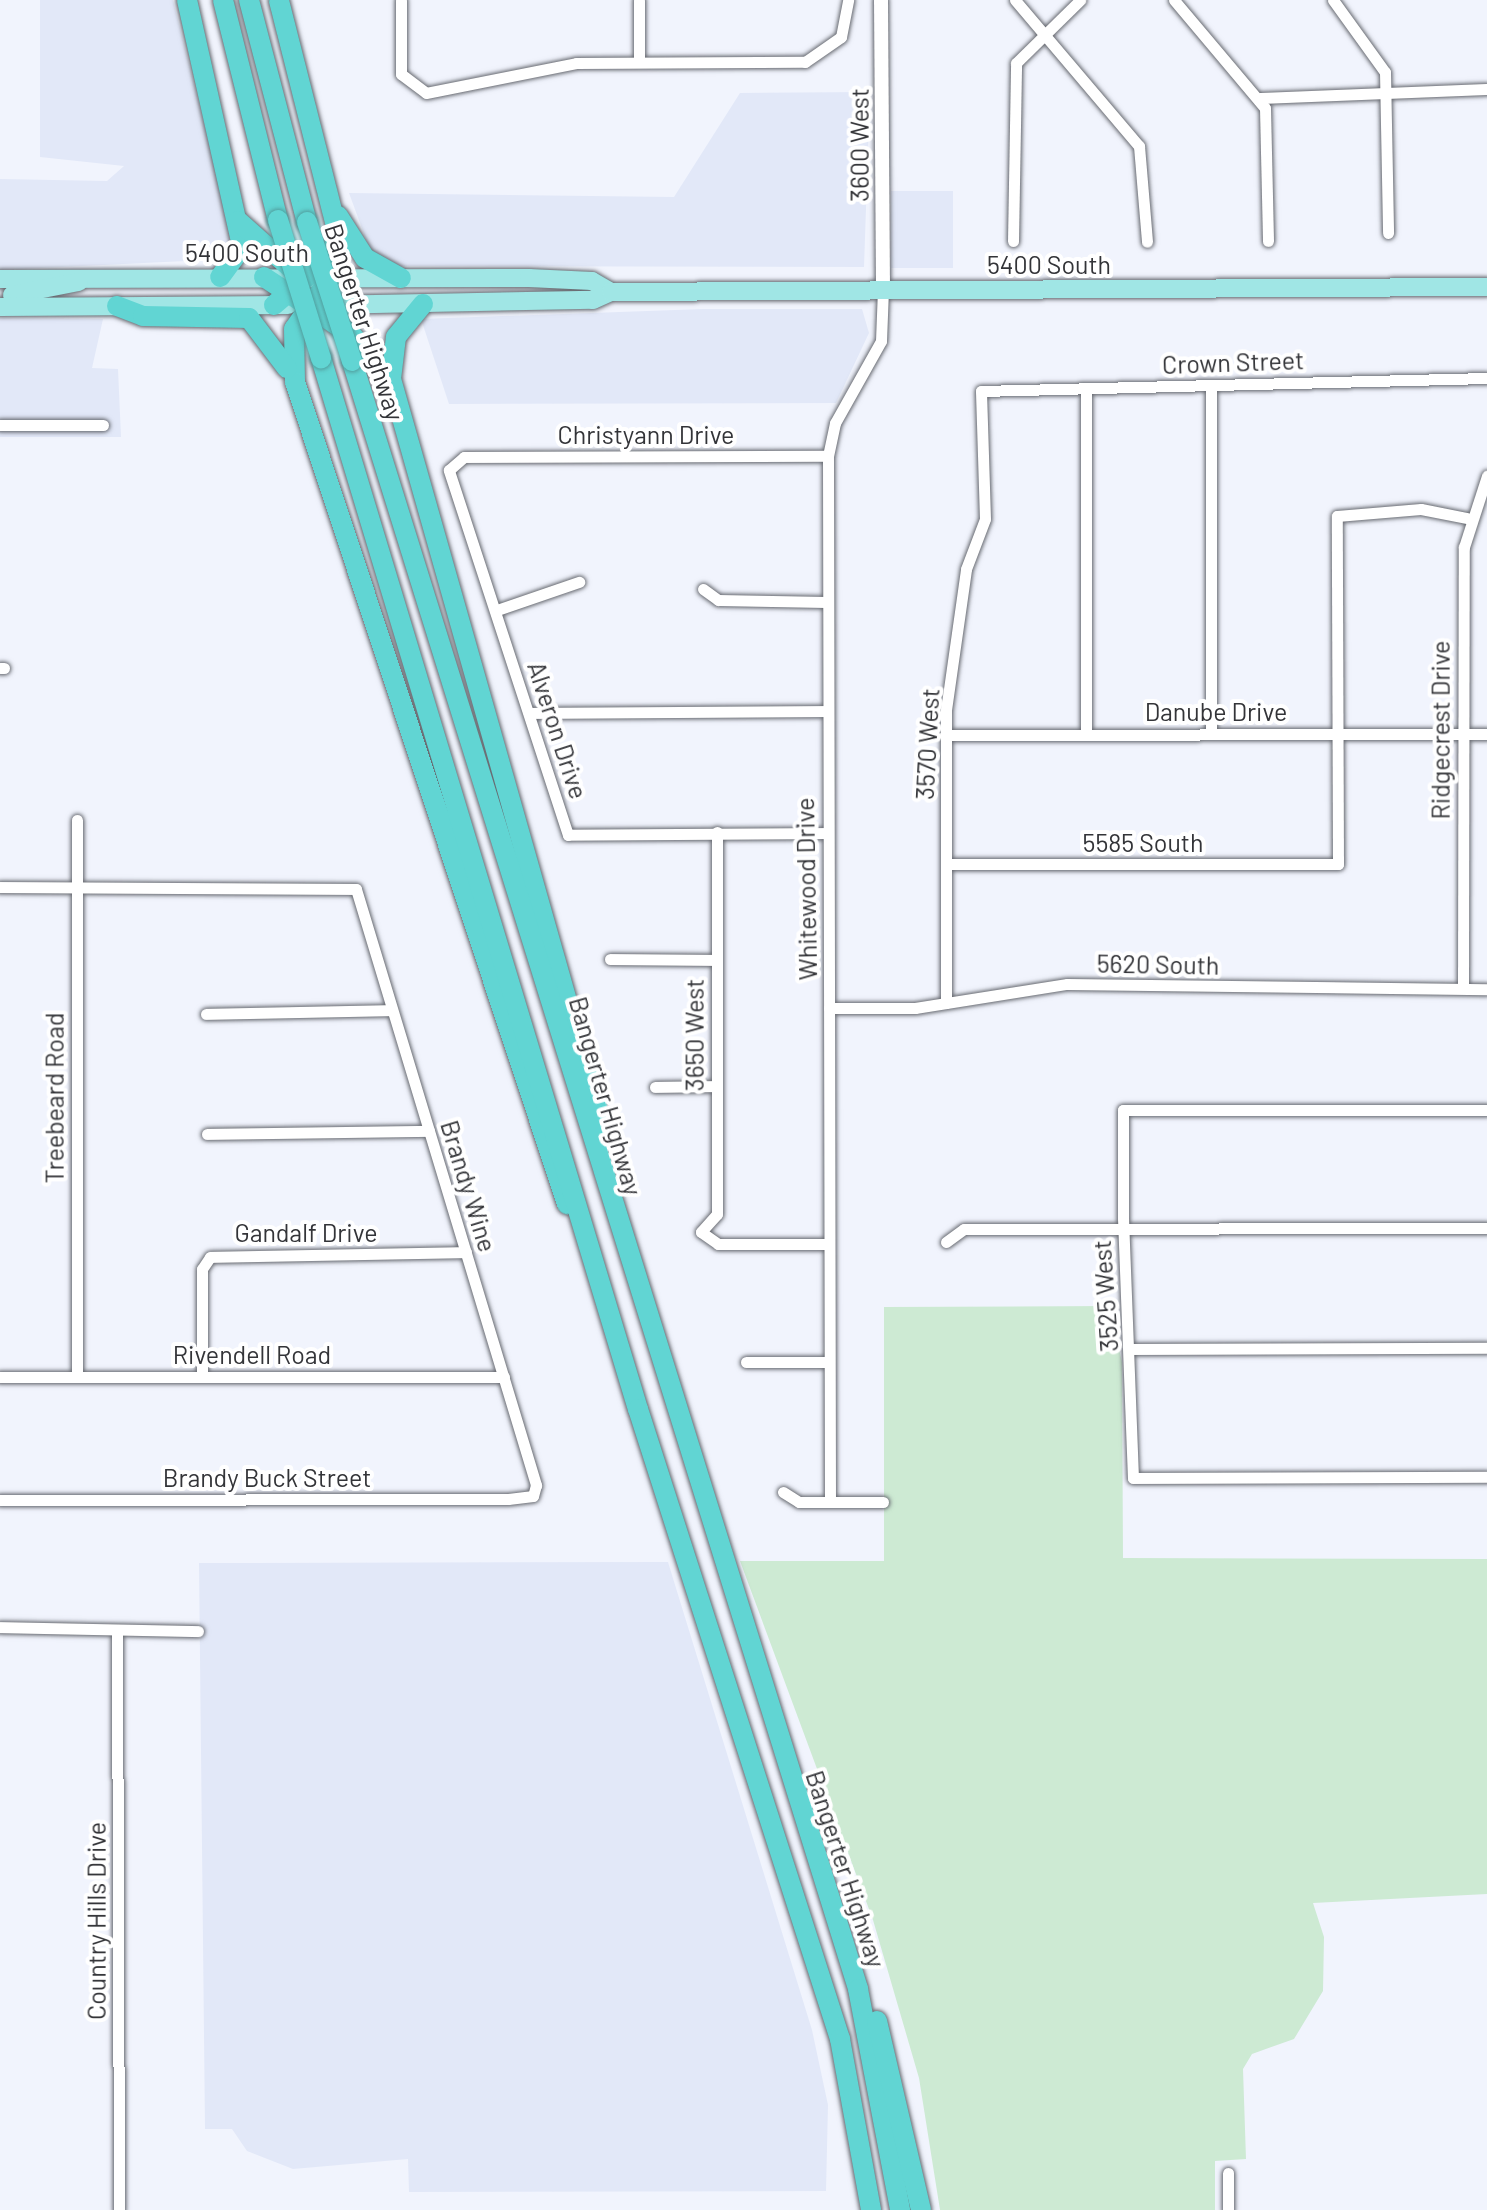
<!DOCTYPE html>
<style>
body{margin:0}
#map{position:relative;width:1487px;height:2210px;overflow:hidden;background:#f1f4fd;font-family:Barlow,sans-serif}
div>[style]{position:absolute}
.built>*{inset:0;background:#e2e8f8;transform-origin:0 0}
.green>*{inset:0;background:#cdead3}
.roads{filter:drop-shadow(0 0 2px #676a71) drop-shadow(0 0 2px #676a71)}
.minor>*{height:11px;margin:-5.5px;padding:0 5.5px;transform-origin:5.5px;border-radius:5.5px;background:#fff}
.tertiary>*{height:14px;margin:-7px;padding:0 7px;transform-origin:7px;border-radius:7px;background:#fff}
.primary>*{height:18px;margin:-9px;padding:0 9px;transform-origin:9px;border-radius:9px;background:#a0e6e5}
.motorway>*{height:20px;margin:-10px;padding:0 10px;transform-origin:10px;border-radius:10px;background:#61d5d3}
.bridges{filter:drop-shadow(0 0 2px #519d9d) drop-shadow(0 0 2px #519d9d)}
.motorway-bridge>*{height:20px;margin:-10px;padding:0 10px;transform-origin:10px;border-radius:10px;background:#61d5d3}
span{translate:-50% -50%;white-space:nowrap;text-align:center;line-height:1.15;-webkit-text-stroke:8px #fff;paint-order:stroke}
.street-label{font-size:25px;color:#333438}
</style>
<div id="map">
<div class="built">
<i style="clip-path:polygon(40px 0,173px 0,233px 240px,226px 259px,0 270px,0 179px,107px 181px,124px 166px,40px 157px)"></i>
<i style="clip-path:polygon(870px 92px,864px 267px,397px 266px,371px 253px,349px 193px,674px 197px,740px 93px)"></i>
<i style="left:953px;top:191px;width:77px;height:62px;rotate:90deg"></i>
<i style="clip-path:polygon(703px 309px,862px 309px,869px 333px,836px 403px,449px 404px,421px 319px)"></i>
<i style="clip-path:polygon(0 318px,103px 319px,92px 368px,118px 369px,121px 437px,0 437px)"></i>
<i style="clip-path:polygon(668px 1562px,812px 2030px,828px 2105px,826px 2191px,409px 2192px,408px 2159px,293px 2169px,247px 2151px,232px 2129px,205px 2129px,199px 1563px)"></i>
</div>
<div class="green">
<i style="clip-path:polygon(1109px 1306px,1122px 1362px,1123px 1558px,1487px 1559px,1487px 1894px,1313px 1903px,1324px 1937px,1323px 1991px,1294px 2039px,1252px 2054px,1243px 2069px,1246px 2159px,1215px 2161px,1215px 2210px,940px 2210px,919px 2078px,873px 1920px,740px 1561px,884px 1561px,884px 1307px)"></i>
</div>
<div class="roads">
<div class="minor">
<i style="left:401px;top:0;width:74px;rotate:90deg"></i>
<i style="left:401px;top:74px;width:31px;rotate:37deg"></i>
<i style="left:426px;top:93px;width:153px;rotate:-11.3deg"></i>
<i style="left:576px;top:63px;width:229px;rotate:-0.3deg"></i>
<i style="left:805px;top:62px;width:44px;rotate:-34.8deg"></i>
<i style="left:841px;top:37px;width:38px;rotate:-79deg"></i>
<i style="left:639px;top:0;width:62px;rotate:90deg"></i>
<i style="left:1015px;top:0;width:192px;rotate:49.7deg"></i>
<i style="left:1139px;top:146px;width:96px;rotate:85.2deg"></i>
<i style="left:1174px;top:0;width:141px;rotate:49.9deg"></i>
<i style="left:1265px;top:108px;width:133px;rotate:88.7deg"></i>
<i style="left:1333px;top:0;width:89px;rotate:54.2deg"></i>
<i style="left:1385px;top:72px;width:161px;rotate:88.9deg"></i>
<i style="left:1260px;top:98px;width:227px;rotate:-2.3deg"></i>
<i style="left:1013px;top:241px;width:178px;rotate:-89deg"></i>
<i style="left:1016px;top:63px;width:90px;rotate:-44.5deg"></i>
<i style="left:1211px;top:385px;width:348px;rotate:90deg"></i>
<i style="left:1086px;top:389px;width:344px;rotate:90deg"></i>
<i style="left:0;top:425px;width:103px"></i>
<i style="left:703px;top:589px;width:19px;rotate:36deg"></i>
<i style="left:718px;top:600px;width:108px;rotate:1.1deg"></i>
<i style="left:497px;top:610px;width:87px;rotate:-18.9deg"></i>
<i style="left:0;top:668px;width:4px"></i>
<i style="left:529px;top:713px;width:298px;rotate:-0.4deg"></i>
<i style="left:945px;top:735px;width:542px;rotate:-0.11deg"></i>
<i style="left:77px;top:820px;width:557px;rotate:90deg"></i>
<i style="left:717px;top:832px;width:382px;rotate:90deg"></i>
<i style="left:717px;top:1214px;width:24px;rotate:132deg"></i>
<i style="left:701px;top:1232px;width:21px;rotate:35deg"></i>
<i style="left:718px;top:1244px;width:110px"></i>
<i style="left:827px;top:833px;width:259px;rotate:179.6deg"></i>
<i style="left:568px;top:835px;width:384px;rotate:-108.1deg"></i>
<i style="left:449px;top:470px;width:20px;rotate:-41deg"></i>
<i style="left:464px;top:457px;width:364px;rotate:-0.2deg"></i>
<i style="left:947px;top:864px;width:391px"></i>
<i style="left:1338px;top:864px;width:348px;rotate:-90.2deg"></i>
<i style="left:1337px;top:516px;width:84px;rotate:-4.8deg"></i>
<i style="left:1421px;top:509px;width:47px;rotate:11.1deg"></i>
<i style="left:0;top:887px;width:356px;rotate:0.3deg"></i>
<i style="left:356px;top:889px;width:623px;rotate:73.19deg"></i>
<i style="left:536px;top:1485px;width:11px;rotate:105deg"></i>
<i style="left:533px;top:1496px;width:25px;rotate:173deg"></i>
<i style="left:508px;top:1499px;width:508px;rotate:179.89deg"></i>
<i style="left:610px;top:959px;width:107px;rotate:0.5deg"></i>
<i style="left:1463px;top:988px;width:441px;rotate:-89.9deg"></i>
<i style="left:1464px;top:547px;width:75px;rotate:-72.1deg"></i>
<i style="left:946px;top:1003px;width:293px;rotate:-90deg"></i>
<i style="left:946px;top:710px;width:142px;rotate:-81.9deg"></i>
<i style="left:966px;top:569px;width:53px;rotate:-69.2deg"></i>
<i style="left:985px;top:519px;width:128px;rotate:-91.8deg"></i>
<i style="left:981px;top:391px;width:506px;rotate:-1.47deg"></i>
<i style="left:829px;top:1008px;width:86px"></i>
<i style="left:915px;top:1008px;width:154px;rotate:-9deg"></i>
<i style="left:1067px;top:984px;width:420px;rotate:0.7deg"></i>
<i style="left:206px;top:1014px;width:186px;rotate:-1.2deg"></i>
<i style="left:655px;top:1087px;width:61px;rotate:-0.9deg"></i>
<i style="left:1487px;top:1110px;width:364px;rotate:180deg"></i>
<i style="left:1123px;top:1110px;width:108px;rotate:90deg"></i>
<i style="left:1123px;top:1218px;width:260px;rotate:87.8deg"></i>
<i style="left:1133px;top:1478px;width:354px;rotate:-0.2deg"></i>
<i style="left:207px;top:1134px;width:222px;rotate:-0.8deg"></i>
<i style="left:946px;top:1242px;width:22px;rotate:-36deg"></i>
<i style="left:964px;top:1229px;width:523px;rotate:-0.11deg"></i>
<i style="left:1133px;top:1349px;width:354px;rotate:-0.2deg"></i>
<i style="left:746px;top:1362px;width:82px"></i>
<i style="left:0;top:1377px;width:504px"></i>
<i style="left:202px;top:1377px;width:108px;rotate:-90deg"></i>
<i style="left:202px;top:1269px;width:14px;rotate:-56deg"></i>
<i style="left:210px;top:1257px;width:256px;rotate:-1.1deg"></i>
<i style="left:783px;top:1492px;width:19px;rotate:32deg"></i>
<i style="left:799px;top:1502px;width:84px"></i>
<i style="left:830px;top:1502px;width:1046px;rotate:-90.11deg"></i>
<i style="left:828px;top:456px;width:34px;rotate:-78deg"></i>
<i style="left:835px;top:423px;width:94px;rotate:-60.7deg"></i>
<i style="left:881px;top:341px;width:51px;rotate:-87.8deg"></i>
<i style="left:0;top:1627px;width:198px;rotate:1.2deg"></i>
<i style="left:117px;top:1631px;width:579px;rotate:89.8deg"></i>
<i style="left:1228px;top:2210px;width:37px;rotate:-90deg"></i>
</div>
<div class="tertiary">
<i style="left:881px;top:0;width:290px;rotate:89.6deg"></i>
</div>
<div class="primary">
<i style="left:0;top:279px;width:529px;rotate:-0.11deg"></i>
<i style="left:529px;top:278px;width:63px;rotate:2.7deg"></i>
<i style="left:592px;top:281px;width:22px;rotate:30deg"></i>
<i style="left:12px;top:295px;width:68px;rotate:-11deg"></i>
<i style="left:324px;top:305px;width:269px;rotate:-1.1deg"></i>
<i style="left:593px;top:300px;width:20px;rotate:-24deg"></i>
<i style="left:611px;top:292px;width:876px;rotate:-0.33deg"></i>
<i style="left:0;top:307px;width:288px;rotate:-0.4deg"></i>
</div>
<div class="motorway">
<i style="left:187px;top:0;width:253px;rotate:77.4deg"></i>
<i style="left:242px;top:247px;width:37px;rotate:126deg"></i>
<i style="left:223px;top:0;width:227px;rotate:76deg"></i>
<i style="left:249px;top:0;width:229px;rotate:75.4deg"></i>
<i style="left:338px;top:216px;width:50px;rotate:57.3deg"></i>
<i style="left:365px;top:258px;width:41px;rotate:29.1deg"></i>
<i style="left:238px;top:221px;width:86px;rotate:41.7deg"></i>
<i style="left:264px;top:277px;width:105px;rotate:33.4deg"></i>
<i style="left:352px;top:335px;width:62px;rotate:50.9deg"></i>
<i style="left:330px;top:278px;width:62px;rotate:125.2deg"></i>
<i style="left:294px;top:329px;width:53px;rotate:88.9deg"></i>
<i style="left:295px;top:382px;width:866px;rotate:71.69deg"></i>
<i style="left:423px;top:304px;width:43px;rotate:129.3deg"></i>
<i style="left:396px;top:337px;width:42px;rotate:96.8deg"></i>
<i style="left:391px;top:379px;width:790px;rotate:74.2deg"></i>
<i style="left:274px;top:305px;width:72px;rotate:-40.5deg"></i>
<i style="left:329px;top:258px;width:26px;rotate:-69deg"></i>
<i style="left:338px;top:234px;width:241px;rotate:-104.2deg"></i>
<i style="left:117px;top:306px;width:28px;rotate:21deg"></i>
<i style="left:143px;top:316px;width:106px;rotate:1.1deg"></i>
<i style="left:249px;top:318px;width:63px;rotate:52.8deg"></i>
<i style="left:321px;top:358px;width:1098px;rotate:73.22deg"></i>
<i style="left:638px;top:1409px;width:662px;rotate:72.22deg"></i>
<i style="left:840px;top:2039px;width:174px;rotate:79.7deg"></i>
<i style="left:352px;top:361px;width:1705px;rotate:72.73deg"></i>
<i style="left:858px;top:1989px;width:225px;rotate:79.2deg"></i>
<i style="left:877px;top:2021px;width:194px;rotate:76.9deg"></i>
</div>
</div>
<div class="bridges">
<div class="motorway-bridge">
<i style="left:278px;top:220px;width:145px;rotate:72.7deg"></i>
<i style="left:307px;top:222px;width:146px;rotate:72.1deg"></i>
</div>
</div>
<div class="street-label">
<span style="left:859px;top:145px;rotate:-90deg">3600 West</span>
<span style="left:247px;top:252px">5400 South</span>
<span style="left:1049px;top:264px">5400 South</span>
<span style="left:365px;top:322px;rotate:72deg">Bangerter Highway</span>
<span style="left:1233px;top:362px;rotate:-2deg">Crown Street</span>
<span style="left:646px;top:434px">Christyann Drive</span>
<span style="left:1216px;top:711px">Danube Drive</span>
<span style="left:558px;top:730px;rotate:72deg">Alveron Drive</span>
<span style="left:1440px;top:730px;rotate:-90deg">Ridgecrest Drive</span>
<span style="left:927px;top:744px;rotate:-87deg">3570 West</span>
<span style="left:1143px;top:842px">5585 South</span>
<span style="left:806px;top:889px;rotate:-91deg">Whitewood Drive</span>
<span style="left:1158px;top:964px;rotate:1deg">5620 South</span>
<span style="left:694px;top:1035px;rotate:-90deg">3650 West</span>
<span style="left:606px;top:1096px;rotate:74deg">Bangerter Highway</span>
<span style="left:54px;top:1098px;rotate:-90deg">Treebeard Road</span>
<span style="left:469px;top:1186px;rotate:73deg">Brandy Wine</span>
<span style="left:306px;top:1232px">Gandalf Drive</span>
<span style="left:1105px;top:1296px;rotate:-94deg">3525 West</span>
<span style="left:252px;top:1354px">Rivendell Road</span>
<span style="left:267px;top:1477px">Brandy Buck Street</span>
<span style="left:846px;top:1869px;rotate:72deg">Bangerter Highway</span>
<span style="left:96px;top:1921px;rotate:-90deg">Country Hills Drive</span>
</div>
</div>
